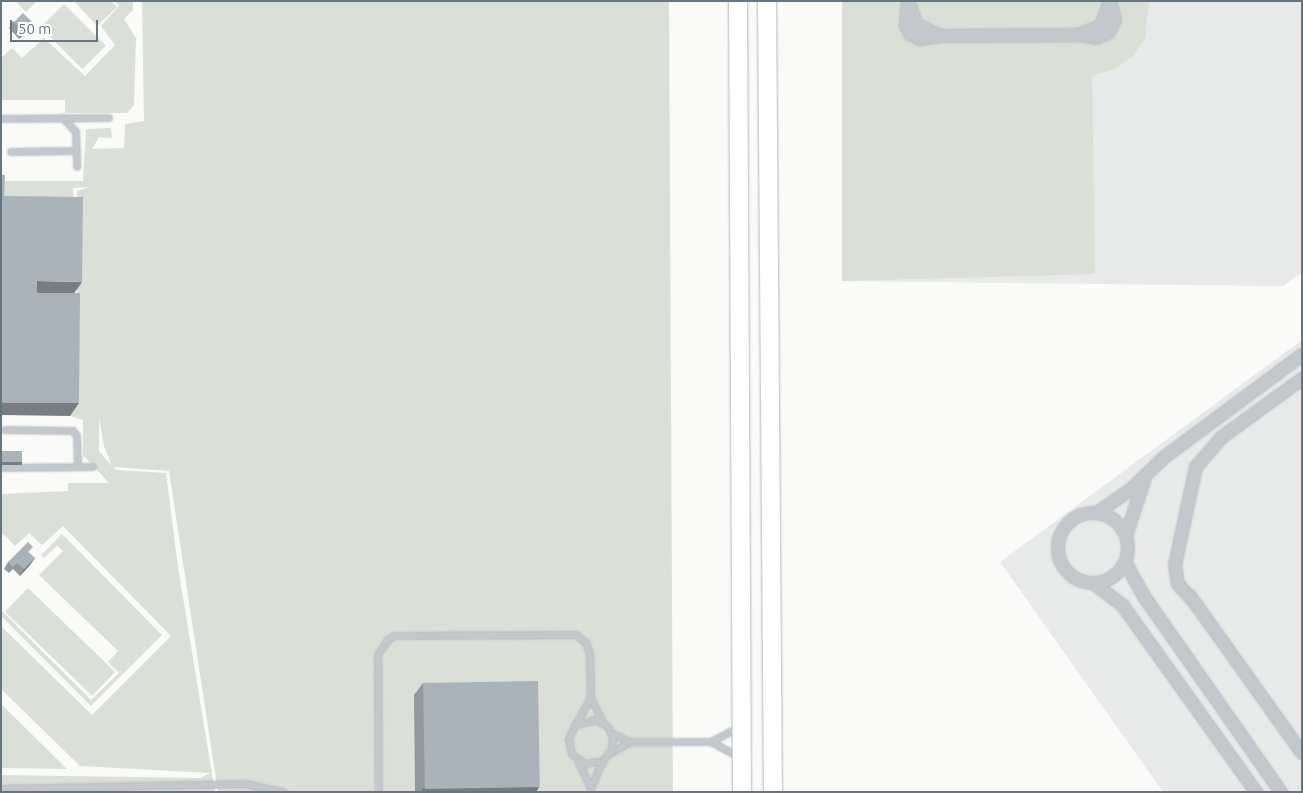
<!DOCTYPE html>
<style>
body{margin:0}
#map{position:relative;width:1303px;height:793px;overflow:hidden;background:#fafaf8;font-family:Ubuntu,sans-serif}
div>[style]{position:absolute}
.built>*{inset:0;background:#e8e9e9}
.green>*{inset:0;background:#dadfd7;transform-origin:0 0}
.roads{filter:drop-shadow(0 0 1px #b3babf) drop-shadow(0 0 1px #b3babf)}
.lane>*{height:6px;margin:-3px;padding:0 3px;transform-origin:3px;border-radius:3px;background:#c3c8cc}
.street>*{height:12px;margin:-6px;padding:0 6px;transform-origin:6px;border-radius:6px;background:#c3c8cc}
.street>.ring{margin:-6px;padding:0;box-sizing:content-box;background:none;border:12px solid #c3c8cc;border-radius:50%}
.secondary>*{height:18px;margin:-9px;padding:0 9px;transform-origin:9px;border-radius:9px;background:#fff}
.wall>*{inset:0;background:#929a9f}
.shaded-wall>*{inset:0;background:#777d82;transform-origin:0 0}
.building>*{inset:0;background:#aab3b9;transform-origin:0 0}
span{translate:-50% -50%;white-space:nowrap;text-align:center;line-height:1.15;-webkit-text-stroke:5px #fff;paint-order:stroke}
.frame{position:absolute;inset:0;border:2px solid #657683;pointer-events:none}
.scale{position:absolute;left:10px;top:20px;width:88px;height:22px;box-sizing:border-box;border:2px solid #657683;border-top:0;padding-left:6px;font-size:15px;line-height:18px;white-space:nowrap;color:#657683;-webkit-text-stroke:4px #fff;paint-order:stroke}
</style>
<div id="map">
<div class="built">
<i style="clip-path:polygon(842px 1px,1302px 1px,1302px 272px,1283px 286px,842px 281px)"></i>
<i style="clip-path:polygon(1302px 340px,1302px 792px,1163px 792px,1000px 562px)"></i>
</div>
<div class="green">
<i style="clip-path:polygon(15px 1px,37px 1px,26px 12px)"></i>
<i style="clip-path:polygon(74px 1px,111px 1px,117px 7px,97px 26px)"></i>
<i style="clip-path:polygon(115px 1px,133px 1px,133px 10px,124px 19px,136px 38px,134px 105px,127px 113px,65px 113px,65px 100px,1px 100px,1px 58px,12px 48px,22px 58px,44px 38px,85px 76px,115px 45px,101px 26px,119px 6px)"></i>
<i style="clip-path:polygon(evenodd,142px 1px,669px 1px,673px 792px,218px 792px,169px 471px,114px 467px,116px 470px,166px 473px,178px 567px,215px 792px,1px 792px,1px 775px,200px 778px,211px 773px,80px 766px,1px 689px,1px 626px,92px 715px,171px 636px,63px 526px,42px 545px,29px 533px,15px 546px,1px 532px,1px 494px,68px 491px,68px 483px,109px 483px,83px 455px,83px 420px,70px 416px,72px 405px,77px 406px,77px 191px,89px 187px,73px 188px,74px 210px,1px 209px,1px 181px,83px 181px,86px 129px,111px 128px,112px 138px,99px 137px,92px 149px,124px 148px,125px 124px,144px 121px,142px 1px,99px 418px,104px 446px,112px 466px,99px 451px,99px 418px)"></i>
<i style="clip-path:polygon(842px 1px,1149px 1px,1145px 38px,1132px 57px,1114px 69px,1092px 76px,1095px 274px,842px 281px)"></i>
<i style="left:64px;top:4px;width:59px;height:33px;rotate:45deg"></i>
<i style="clip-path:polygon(62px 534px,162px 635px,91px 706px,1px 616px,1px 610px,91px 700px,119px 673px,108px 662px,118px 651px,39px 575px,63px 551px,57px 546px,44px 558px,41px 555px)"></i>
<i style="left:28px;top:588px;width:121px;height:33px;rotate:44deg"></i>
<i style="clip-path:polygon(1px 704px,67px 769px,1px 768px)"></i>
</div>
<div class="roads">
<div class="lane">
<i style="left:63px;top:118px;width:19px;rotate:47deg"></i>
<i style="left:76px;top:132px;width:35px;rotate:88deg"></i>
<i style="left:1px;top:119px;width:108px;rotate:-0.5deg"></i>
<i style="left:11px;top:152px;width:66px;rotate:-0.9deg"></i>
<i style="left:5px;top:430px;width:68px;rotate:0.8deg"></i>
<i style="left:73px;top:431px;width:6px;rotate:51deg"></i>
<i style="left:77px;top:436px;width:31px;rotate:88deg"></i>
<i style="left:1px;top:468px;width:92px;rotate:-0.6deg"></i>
<i style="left:577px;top:723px;width:29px;rotate:-61deg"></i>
<i style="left:611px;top:733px;width:21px;rotate:25deg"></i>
<i style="left:630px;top:742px;width:81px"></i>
<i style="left:711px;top:742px;width:32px;rotate:28deg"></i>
<i style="left:711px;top:742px;width:31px;rotate:-27deg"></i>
<i style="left:610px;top:754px;width:23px;rotate:-31deg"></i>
<i style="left:578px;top:761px;width:30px;rotate:64deg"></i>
<i style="left:1px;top:789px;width:244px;rotate:-1.2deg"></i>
<i style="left:245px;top:784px;width:40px;rotate:12deg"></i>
<i style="left:591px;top:789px;width:30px;rotate:-67deg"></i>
<i style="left:603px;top:761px;width:15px;rotate:-53deg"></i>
<i style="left:612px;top:749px;width:11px;rotate:-85deg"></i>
<i style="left:613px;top:738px;width:12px;rotate:-114deg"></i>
<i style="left:608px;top:727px;width:13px;rotate:-148deg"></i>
<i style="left:597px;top:720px;width:22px;rotate:167deg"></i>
<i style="left:576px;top:725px;width:16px;rotate:117deg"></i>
<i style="left:569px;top:739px;width:15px;rotate:79deg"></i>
<i style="left:572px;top:754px;width:16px;rotate:38deg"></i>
<i style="left:585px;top:764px;width:18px;rotate:-9deg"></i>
<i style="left:379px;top:792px;width:137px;rotate:-90.4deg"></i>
<i style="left:378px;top:655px;width:18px;rotate:-56deg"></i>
<i style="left:388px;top:640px;width:8px;rotate:-30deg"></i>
<i style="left:395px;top:636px;width:181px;rotate:-0.3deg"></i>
<i style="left:576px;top:635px;width:13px;rotate:39deg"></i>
<i style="left:586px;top:643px;width:12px;rotate:70deg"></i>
<i style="left:590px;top:654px;width:44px;rotate:88.7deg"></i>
<i style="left:591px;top:698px;width:28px;rotate:64deg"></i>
</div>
<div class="street">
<i style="left:908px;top:1px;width:25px;rotate:95deg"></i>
<i style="left:906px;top:26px;width:9px;rotate:63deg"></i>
<i style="left:910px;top:34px;width:11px;rotate:27deg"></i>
<i style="left:920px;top:39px;width:21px;rotate:-8deg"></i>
<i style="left:941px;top:36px;width:137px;rotate:-0.4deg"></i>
<i style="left:1078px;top:35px;width:25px;rotate:-21deg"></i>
<i style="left:1101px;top:26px;width:27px;rotate:-70deg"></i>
<i style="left:910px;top:6px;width:20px;rotate:70deg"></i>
<i style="left:917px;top:25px;width:26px;rotate:25deg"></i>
<i style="left:1080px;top:35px;width:17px;rotate:10deg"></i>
<i style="left:1097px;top:38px;width:13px;rotate:-27deg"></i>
<i style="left:1109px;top:32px;width:13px;rotate:-63deg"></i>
<i style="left:1115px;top:20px;width:16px;rotate:-105deg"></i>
<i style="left:1097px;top:513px;width:39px;rotate:-35deg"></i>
<i style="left:1129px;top:491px;width:51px;rotate:-43.4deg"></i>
<i style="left:1166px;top:456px;width:169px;rotate:-36.6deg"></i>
<i class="ring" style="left:1058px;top:513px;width:58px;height:58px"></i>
<i style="left:1126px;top:536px;width:61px;rotate:-71.9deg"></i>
<i style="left:1125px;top:562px;width:38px;rotate:61deg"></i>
<i style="left:1143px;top:595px;width:241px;rotate:55deg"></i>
<i style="left:1093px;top:583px;width:38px;rotate:37deg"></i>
<i style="left:1123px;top:606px;width:229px;rotate:54.4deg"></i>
<i style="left:1190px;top:596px;width:193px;rotate:54.5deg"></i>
<i style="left:1195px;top:603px;width:25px;rotate:-132deg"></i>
<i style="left:1178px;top:584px;width:19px;rotate:-99deg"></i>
<i style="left:1175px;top:565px;width:100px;rotate:-77.9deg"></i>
<i style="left:1196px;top:467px;width:40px;rotate:-49deg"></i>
<i style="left:1222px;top:437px;width:99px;rotate:-35.9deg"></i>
</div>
<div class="secondary">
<i style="left:738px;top:1px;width:791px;rotate:89.71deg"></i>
<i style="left:767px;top:1px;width:791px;rotate:89.57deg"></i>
</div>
</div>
<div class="wall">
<i style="clip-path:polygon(13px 21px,28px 30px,19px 39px,9px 28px)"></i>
<i style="clip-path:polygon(29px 553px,35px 558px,30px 565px,20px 576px,13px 569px,9px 573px,4px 569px,8px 562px)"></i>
<i style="clip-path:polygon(423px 683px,539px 787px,536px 792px,415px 792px,414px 695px)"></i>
</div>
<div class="shaded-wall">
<i style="clip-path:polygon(33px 23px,28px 30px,19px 39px,23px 32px)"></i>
<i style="clip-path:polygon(37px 281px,82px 282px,73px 295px,28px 294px)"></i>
<i style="clip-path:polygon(1px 403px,79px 403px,70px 416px,1px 415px)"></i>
<i style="left:1px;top:462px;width:21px;height:3px"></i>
<i style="clip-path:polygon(35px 558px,30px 565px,20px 576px,24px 569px)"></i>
<i style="clip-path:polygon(539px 787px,536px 792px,421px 792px,423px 788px)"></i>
</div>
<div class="building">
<i style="left:23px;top:13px;width:14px;height:13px;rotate:45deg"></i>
<i style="clip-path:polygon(1px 175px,5px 175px,4px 196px,83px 197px,82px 282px,37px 281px,37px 293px,80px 293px,79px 403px,1px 403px)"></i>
<i style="left:1px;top:451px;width:21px;height:11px"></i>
<i style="clip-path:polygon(28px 542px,33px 547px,28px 552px,35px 558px,24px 569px,17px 563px,13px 567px,8px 562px)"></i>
<i style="left:538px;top:681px;width:106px;height:115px;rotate:89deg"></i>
</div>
<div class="frame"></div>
<div class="scale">50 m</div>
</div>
